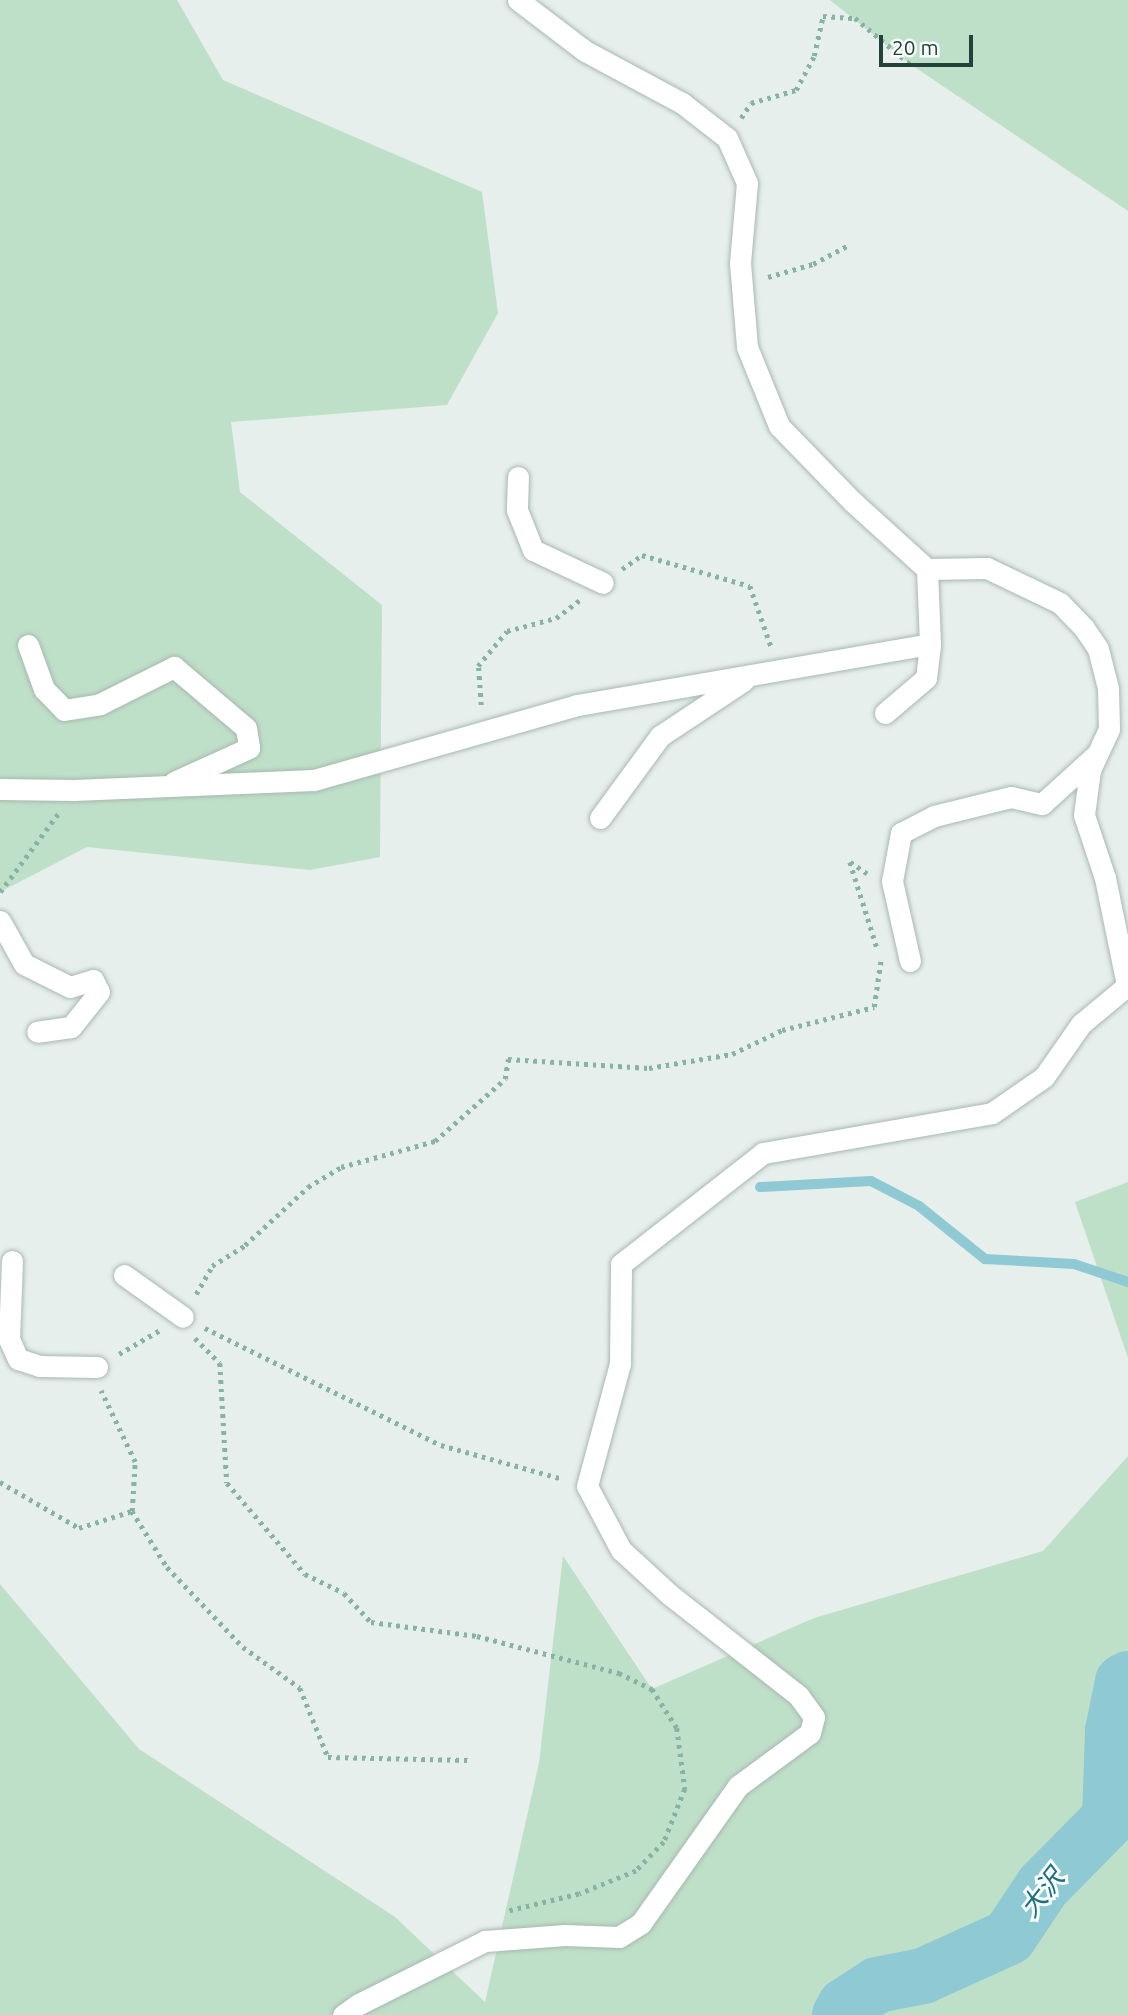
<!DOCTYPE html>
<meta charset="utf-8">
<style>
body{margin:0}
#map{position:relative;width:1128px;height:2015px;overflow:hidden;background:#e6efeb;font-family:Ubuntu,"Noto Sans JP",sans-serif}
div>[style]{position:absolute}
.green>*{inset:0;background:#bfe0c8}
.stream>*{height:10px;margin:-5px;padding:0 5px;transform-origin:5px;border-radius:5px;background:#8ec9d4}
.river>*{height:56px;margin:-28px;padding:0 28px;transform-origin:28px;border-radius:28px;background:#8ec9d4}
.path>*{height:4.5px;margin-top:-2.25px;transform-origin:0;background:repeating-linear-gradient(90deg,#86b3a5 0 3.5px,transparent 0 8.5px)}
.roads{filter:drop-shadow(0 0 2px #a8b8b2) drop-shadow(0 0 2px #a8b8b2)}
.minor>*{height:21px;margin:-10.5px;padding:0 10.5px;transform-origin:10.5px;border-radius:10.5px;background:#fff}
span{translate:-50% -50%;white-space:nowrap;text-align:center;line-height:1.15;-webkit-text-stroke:6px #f7fbf9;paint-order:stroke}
.water-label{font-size:26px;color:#1c6f80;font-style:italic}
.scale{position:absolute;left:879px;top:35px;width:94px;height:32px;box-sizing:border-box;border:4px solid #24423a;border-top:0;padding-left:9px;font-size:21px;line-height:24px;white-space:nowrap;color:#24423a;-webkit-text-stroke:5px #f7fbf9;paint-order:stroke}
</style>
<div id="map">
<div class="green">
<i style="clip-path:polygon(0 0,177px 0,223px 80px,482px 192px,498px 313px,447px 405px,231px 422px,240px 492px,382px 605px,380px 857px,310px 870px,87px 847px,0 892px)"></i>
<i style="clip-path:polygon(830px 0,1128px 0,1128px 211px,910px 64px)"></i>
<i style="clip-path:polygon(1128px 1182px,1128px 1358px,1075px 1202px)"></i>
<i style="clip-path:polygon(1128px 1456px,1128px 2015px,0 2015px,0 1584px,139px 1749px,395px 1917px,485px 2002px,539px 1763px,563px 1556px,652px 1689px,814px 1618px,1043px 1551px)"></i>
</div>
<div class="stream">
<i style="left:760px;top:1187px;width:111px;rotate:-3.1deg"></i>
<i style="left:871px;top:1181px;width:54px;rotate:27.5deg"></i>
<i style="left:919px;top:1206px;width:85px;rotate:38.8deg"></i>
<i style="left:985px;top:1259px;width:89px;rotate:3.2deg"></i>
<i style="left:1074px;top:1264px;width:57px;rotate:18.4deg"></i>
</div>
<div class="river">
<i style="left:840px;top:2015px;width:10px;rotate:-61deg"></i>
<i style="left:845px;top:2006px;width:38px;rotate:-33deg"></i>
<i style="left:877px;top:1985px;width:47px;rotate:-11.1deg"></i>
<i style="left:923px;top:1976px;width:94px;rotate:-24.4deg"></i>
<i style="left:1009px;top:1937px;width:61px;rotate:-56.3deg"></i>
<i style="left:1043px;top:1886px;width:95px;rotate:-45.4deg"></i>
<i style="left:1110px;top:1818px;width:87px;rotate:-88deg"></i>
<i style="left:1113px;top:1731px;width:50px;rotate:-78.5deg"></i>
<i style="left:1123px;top:1682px;width:6px;rotate:-31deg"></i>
</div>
<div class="path">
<i style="left:741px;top:118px;width:18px;rotate:-56deg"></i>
<i style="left:751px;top:103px;width:47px;rotate:-16.1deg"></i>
<i style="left:796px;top:90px;width:38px;rotate:-62deg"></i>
<i style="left:814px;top:56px;width:41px;rotate:-77.3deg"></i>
<i style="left:823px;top:16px;width:32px;rotate:4deg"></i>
<i style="left:855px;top:18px;width:72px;rotate:39.9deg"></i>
<i style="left:768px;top:277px;width:47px;rotate:-16.1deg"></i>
<i style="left:813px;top:264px;width:40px;rotate:-28deg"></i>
<i style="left:622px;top:569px;width:24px;rotate:-35deg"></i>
<i style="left:642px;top:555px;width:112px;rotate:16deg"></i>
<i style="left:750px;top:586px;width:64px;rotate:70.7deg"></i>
<i style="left:481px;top:705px;width:39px;rotate:-94deg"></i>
<i style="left:478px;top:666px;width:45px;rotate:-50.4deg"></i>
<i style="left:507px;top:631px;width:51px;rotate:-14.9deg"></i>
<i style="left:556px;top:618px;width:31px;rotate:-37deg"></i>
<i style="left:867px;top:874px;width:21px;rotate:-145deg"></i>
<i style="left:850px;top:862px;width:93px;rotate:72.5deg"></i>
<i style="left:0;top:892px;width:97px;rotate:-53.4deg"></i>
<i style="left:196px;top:1294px;width:32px;rotate:-60deg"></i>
<i style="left:212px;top:1266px;width:39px;rotate:-32deg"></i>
<i style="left:245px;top:1245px;width:86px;rotate:-42.6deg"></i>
<i style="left:308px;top:1187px;width:39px;rotate:-31deg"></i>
<i style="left:341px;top:1167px;width:98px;rotate:-15.5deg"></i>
<i style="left:435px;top:1141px;width:94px;rotate:-41.5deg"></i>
<i style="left:505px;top:1079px;width:20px;rotate:-81deg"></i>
<i style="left:508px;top:1059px;width:141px;rotate:3.7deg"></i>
<i style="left:649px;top:1068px;width:84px;rotate:-9.6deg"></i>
<i style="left:732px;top:1054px;width:55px;rotate:-25.6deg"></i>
<i style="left:782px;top:1030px;width:95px;rotate:-14deg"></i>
<i style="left:874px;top:1007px;width:49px;rotate:-81.7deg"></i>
<i style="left:205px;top:1328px;width:263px;rotate:26.4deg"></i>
<i style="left:441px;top:1445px;width:127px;rotate:15.6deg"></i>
<i style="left:195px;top:1338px;width:35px;rotate:45deg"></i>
<i style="left:220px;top:1363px;width:120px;rotate:86.7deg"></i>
<i style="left:227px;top:1483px;width:120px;rotate:49.4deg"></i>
<i style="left:305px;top:1574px;width:43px;rotate:26deg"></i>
<i style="left:344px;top:1593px;width:40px;rotate:47deg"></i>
<i style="left:371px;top:1622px;width:107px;rotate:7.5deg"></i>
<i style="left:477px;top:1636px;width:147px;rotate:14.6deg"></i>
<i style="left:619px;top:1673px;width:37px;rotate:26deg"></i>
<i style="left:652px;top:1689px;width:46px;rotate:57.3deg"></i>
<i style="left:677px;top:1728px;width:62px;rotate:82.5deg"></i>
<i style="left:685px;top:1789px;width:57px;rotate:111.6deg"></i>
<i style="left:664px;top:1842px;width:40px;rotate:134deg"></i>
<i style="left:636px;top:1871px;width:61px;rotate:158deg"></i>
<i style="left:579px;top:1894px;width:73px;rotate:166.5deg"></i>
<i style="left:119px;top:1354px;width:48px;rotate:-30.3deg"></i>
<i style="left:0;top:1482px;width:91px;rotate:30.2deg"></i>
<i style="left:79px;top:1528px;width:56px;rotate:-17.8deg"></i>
<i style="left:132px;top:1511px;width:49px;rotate:-86.5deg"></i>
<i style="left:135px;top:1462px;width:79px;rotate:-115.6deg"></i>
<i style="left:132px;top:1511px;width:66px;rotate:58deg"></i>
<i style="left:167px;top:1567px;width:110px;rotate:46.5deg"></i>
<i style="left:243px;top:1647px;width:70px;rotate:35.7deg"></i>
<i style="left:300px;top:1688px;width:74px;rotate:67.9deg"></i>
<i style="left:328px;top:1757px;width:140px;rotate:1.2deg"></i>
</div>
<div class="roads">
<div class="minor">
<i style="left:518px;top:0;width:84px;rotate:37.3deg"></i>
<i style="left:585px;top:51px;width:110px;rotate:28.2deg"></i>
<i style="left:682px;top:103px;width:57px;rotate:37.9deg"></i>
<i style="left:727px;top:138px;width:49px;rotate:66deg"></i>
<i style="left:747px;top:183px;width:80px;rotate:95deg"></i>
<i style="left:740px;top:263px;width:84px;rotate:85.2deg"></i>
<i style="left:747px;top:347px;width:85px;rotate:67.9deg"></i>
<i style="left:779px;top:426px;width:106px;rotate:45.8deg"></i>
<i style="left:853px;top:502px;width:100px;rotate:42.2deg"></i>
<i style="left:927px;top:569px;width:60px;rotate:-1deg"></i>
<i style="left:987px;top:568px;width:81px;rotate:25.6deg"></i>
<i style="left:1060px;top:603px;width:35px;rotate:46deg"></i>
<i style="left:1084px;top:628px;width:25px;rotate:56deg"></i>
<i style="left:1098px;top:649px;width:40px;rotate:75.6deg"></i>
<i style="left:1108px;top:688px;width:41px;rotate:88.6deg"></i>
<i style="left:1109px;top:729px;width:45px;rotate:114.9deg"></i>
<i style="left:1090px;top:770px;width:45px;rotate:97.6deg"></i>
<i style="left:1084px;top:815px;width:66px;rotate:71.6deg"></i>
<i style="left:1105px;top:878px;width:109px;rotate:78.4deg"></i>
<i style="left:518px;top:477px;width:33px;rotate:92deg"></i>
<i style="left:517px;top:510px;width:43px;rotate:68.2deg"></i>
<i style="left:533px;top:550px;width:77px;rotate:25.2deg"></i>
<i style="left:28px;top:645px;width:47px;rotate:70deg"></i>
<i style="left:44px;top:689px;width:29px;rotate:46deg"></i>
<i style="left:64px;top:710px;width:36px;rotate:-9deg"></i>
<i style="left:100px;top:704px;width:83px;rotate:-26.6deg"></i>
<i style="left:174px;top:667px;width:94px;rotate:40.3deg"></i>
<i style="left:246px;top:728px;width:20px;rotate:81deg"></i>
<i style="left:249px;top:748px;width:82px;rotate:155.6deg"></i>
<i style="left:885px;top:713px;width:54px;rotate:-40.5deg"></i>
<i style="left:926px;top:678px;width:34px;rotate:-83deg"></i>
<i style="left:0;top:789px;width:74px;rotate:0.8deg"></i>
<i style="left:74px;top:790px;width:240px;rotate:-2.4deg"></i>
<i style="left:314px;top:780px;width:273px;rotate:-15.9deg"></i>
<i style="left:577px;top:705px;width:358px;rotate:-9.8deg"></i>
<i style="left:930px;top:644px;width:75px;rotate:-92.3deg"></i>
<i style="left:600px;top:818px;width:102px;rotate:-53.8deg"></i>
<i style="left:660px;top:736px;width:100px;rotate:-33.5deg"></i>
<i style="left:0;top:921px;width:49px;rotate:60.8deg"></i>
<i style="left:24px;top:964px;width:51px;rotate:26.6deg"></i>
<i style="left:70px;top:987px;width:24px;rotate:-17deg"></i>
<i style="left:93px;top:980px;width:13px;rotate:63deg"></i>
<i style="left:99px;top:992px;width:45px;rotate:128.7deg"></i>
<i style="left:71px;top:1027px;width:34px;rotate:172deg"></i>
<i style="left:910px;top:961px;width:82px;rotate:-102.7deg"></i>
<i style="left:892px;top:881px;width:49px;rotate:-79.4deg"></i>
<i style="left:901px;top:833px;width:37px;rotate:-27deg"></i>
<i style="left:934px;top:816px;width:79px;rotate:-13.9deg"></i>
<i style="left:1011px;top:797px;width:32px;rotate:13deg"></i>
<i style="left:1042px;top:804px;width:72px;rotate:-42.2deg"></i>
<i style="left:12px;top:1261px;width:78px;rotate:92.2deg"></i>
<i style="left:9px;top:1339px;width:22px;rotate:66deg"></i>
<i style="left:18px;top:1359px;width:22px;rotate:18deg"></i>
<i style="left:39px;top:1366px;width:58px;rotate:1deg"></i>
<i style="left:124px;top:1275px;width:72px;rotate:35.4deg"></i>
<i style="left:343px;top:2015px;width:19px;rotate:-35deg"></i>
<i style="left:359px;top:2004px;width:141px;rotate:-26.6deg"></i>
<i style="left:485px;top:1941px;width:80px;rotate:-4.3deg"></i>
<i style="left:565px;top:1935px;width:54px;rotate:2.1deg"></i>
<i style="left:619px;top:1937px;width:26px;rotate:-32deg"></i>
<i style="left:641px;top:1923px;width:168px;rotate:-54.7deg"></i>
<i style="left:738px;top:1786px;width:89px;rotate:-36.4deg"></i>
<i style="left:810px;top:1733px;width:16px;rotate:-76deg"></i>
<i style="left:814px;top:1717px;width:26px;rotate:-126deg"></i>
<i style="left:799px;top:1696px;width:165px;rotate:-141.9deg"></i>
<i style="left:669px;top:1594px;width:65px;rotate:-137.5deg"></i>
<i style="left:621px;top:1550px;width:72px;rotate:-118deg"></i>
<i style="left:587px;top:1486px;width:126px;rotate:-74.9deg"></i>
<i style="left:620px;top:1364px;width:100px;rotate:-89.4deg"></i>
<i style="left:621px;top:1264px;width:180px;rotate:-38deg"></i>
<i style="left:763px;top:1153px;width:232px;rotate:-9.9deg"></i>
<i style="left:992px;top:1113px;width:63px;rotate:-34.7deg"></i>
<i style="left:1044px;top:1077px;width:65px;rotate:-55.1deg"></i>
<i style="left:1081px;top:1024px;width:61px;rotate:-39.7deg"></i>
</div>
</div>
<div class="water-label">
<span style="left:1042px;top:1893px;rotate:-52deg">大沢</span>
</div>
<div class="scale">20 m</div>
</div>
